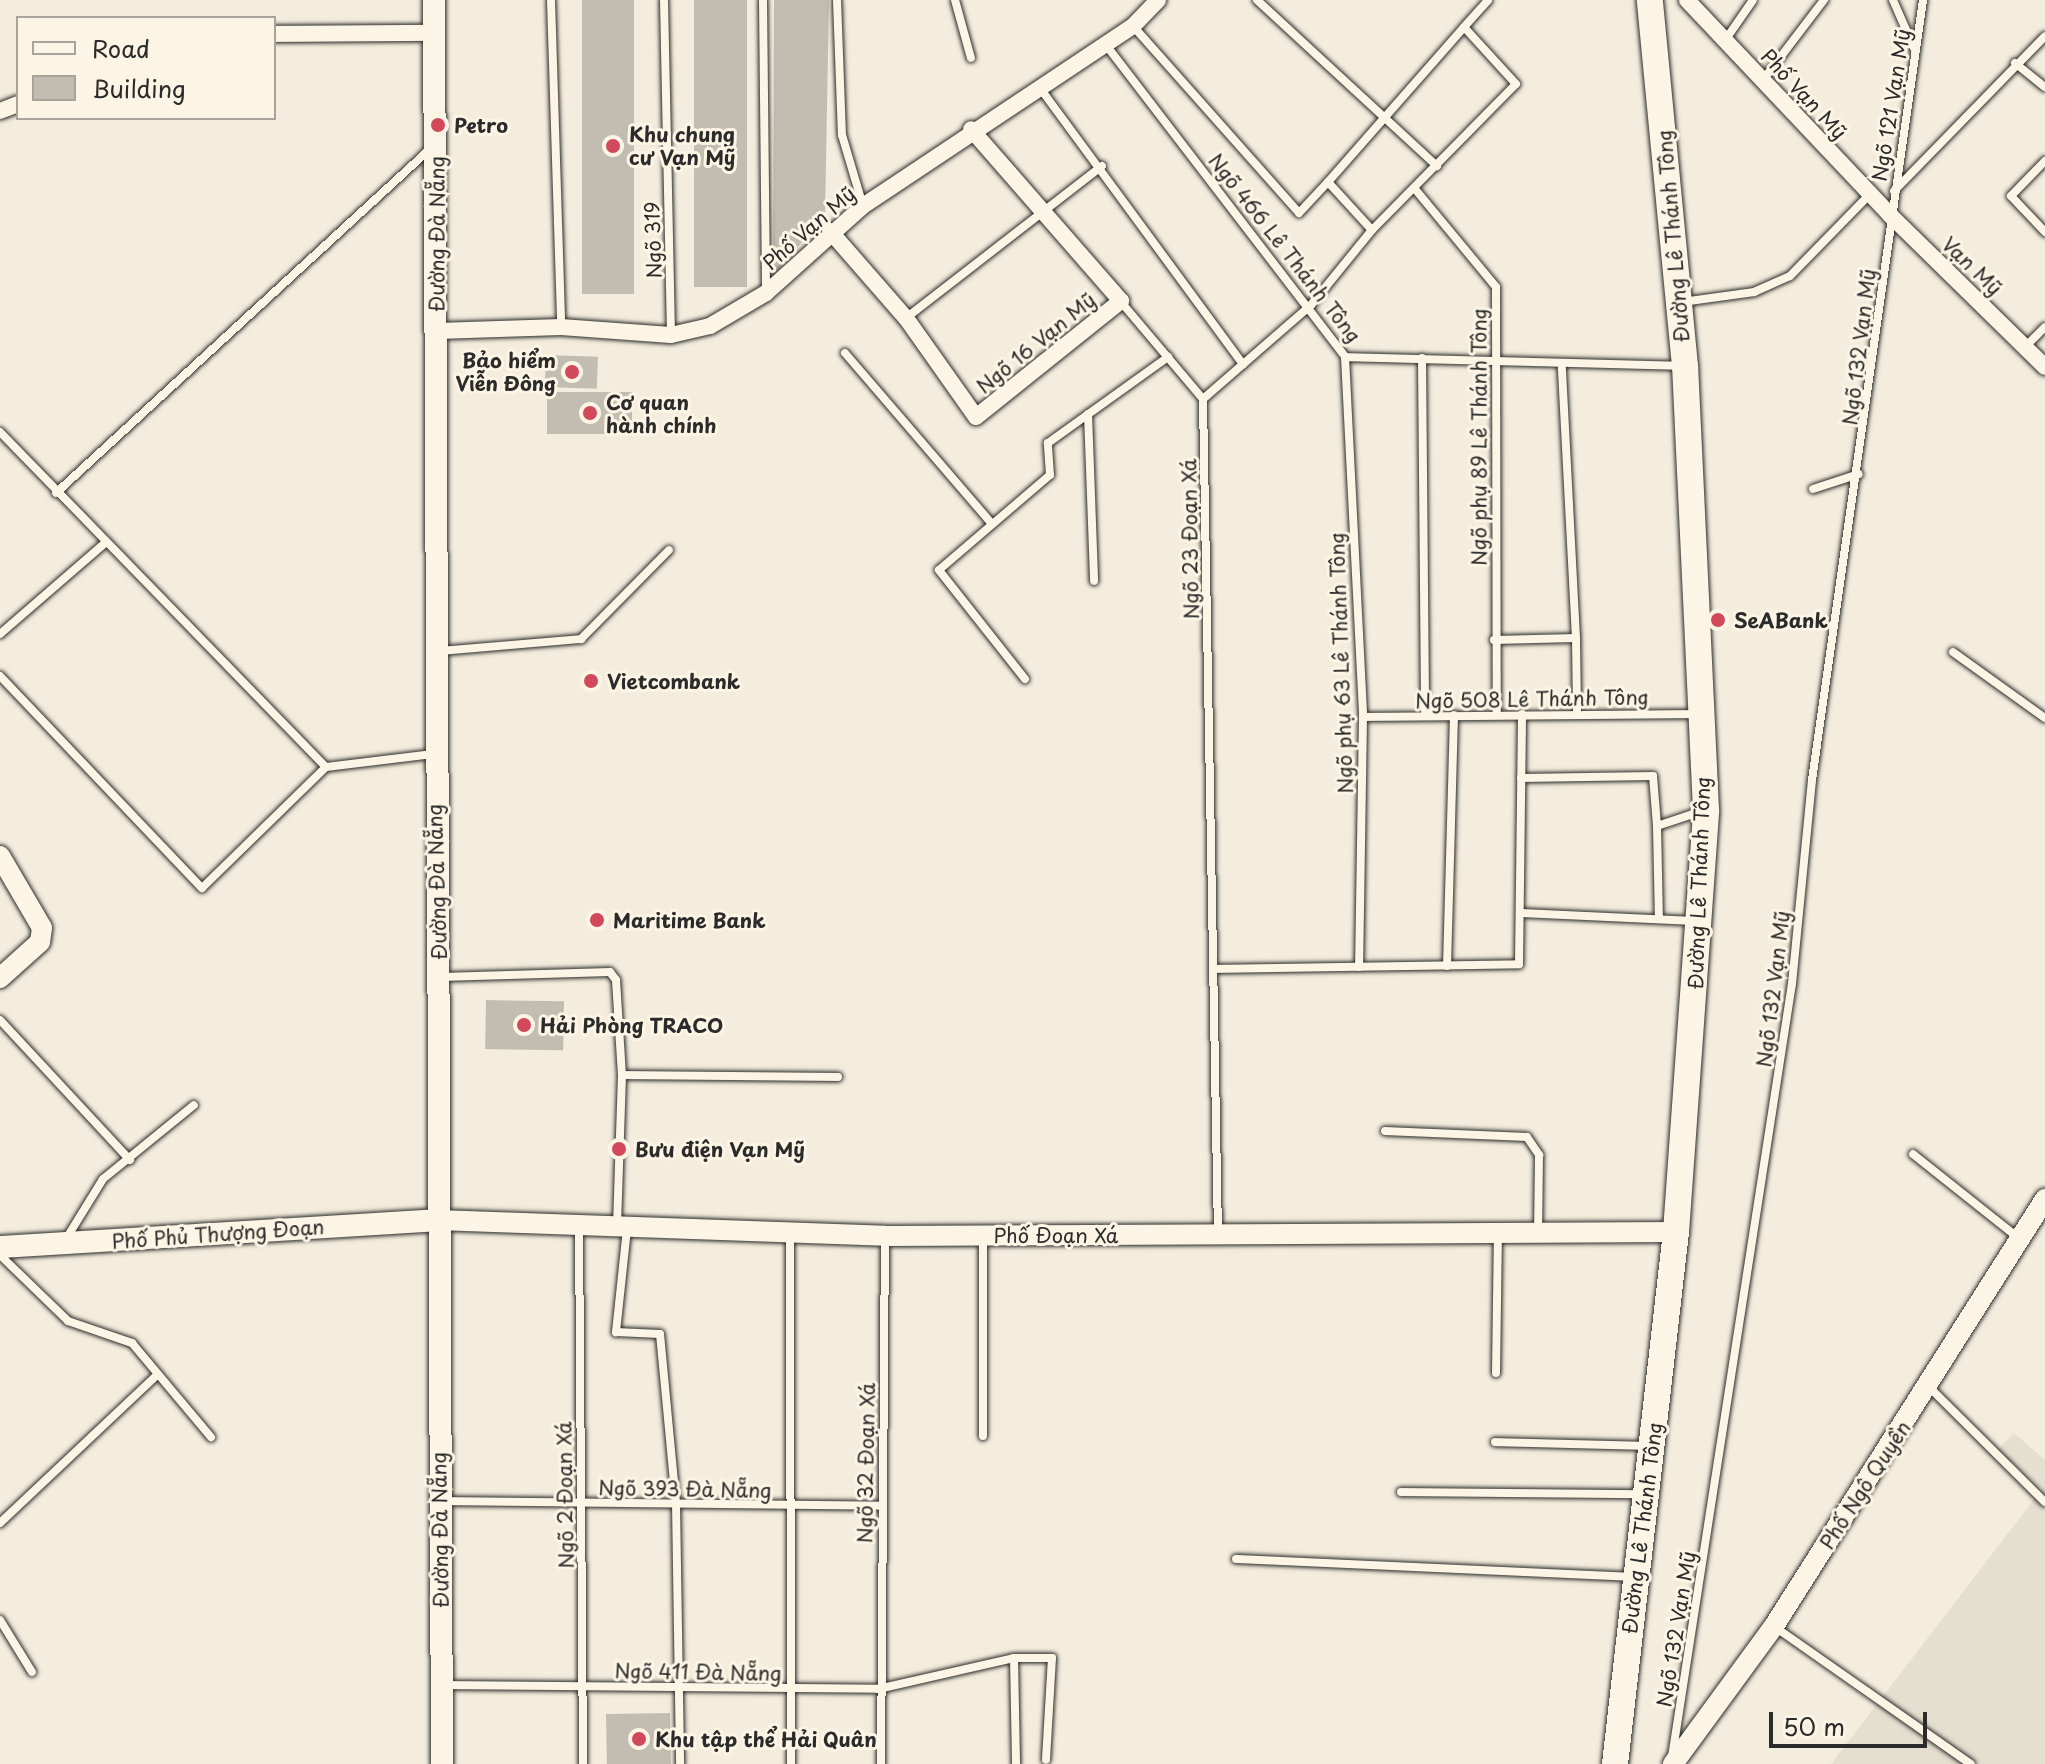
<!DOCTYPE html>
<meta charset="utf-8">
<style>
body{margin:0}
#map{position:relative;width:2045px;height:1764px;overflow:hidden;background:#f4edde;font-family:"Playpen Sans",sans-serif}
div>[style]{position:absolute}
.built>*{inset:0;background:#e5dfd0}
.building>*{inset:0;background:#c2bdb1;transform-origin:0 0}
.roads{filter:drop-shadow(0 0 2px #2b2b2b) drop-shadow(0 0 2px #2b2b2b)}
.service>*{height:8px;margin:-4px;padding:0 4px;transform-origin:4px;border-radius:4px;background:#fcf5e5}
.minor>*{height:16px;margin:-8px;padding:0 8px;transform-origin:8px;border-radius:8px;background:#fcf5e5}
.tertiary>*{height:20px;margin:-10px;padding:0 10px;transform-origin:10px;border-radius:10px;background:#fcf5e5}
.secondary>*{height:22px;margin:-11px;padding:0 11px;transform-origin:11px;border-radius:11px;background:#fcf5e5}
.primary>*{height:26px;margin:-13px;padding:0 13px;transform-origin:13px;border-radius:13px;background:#fcf5e5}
.dots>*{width:22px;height:22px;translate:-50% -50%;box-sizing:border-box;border:4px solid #fcf5e5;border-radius:50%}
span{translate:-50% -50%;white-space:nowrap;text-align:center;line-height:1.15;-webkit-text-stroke:6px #fcf5e5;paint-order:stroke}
.street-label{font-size:20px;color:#2b2b2b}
.poi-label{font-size:20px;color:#2b2b2b;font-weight:700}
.left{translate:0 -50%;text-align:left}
.right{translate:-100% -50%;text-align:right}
.legend{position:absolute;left:16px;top:16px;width:260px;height:104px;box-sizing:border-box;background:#fcf5e5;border:2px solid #a8a49b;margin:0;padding:10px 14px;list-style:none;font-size:24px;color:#2b2b2b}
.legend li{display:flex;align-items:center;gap:16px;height:40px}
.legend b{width:40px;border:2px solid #a8a49b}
.scale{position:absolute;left:1769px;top:1712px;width:158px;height:36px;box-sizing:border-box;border:4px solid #2b2b2b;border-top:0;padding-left:10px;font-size:24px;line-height:28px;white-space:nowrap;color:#2b2b2b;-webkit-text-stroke:6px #fcf5e5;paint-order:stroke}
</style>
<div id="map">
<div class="built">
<i style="clip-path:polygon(2014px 1433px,2045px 1460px,2045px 1764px,1831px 1764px,2042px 1489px,1998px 1450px)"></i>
</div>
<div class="building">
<i style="left:582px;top:0;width:52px;height:294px"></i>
<i style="left:694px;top:0;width:53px;height:287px"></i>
<i style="clip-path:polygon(774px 0,829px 0,825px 215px,773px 276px)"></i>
<i style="left:546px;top:355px;width:52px;height:32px;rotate:2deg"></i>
<i style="left:547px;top:392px;width:85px;height:42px"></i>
<i style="left:486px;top:1000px;width:78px;height:49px;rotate:1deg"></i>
<i style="left:670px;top:1713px;width:51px;height:64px;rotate:89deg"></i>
</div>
<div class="roads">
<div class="service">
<i style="left:551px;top:0;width:327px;rotate:88.2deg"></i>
<i style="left:664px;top:0;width:335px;rotate:88.8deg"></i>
<i style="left:763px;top:0;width:292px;rotate:89.4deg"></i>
<i style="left:837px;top:0;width:135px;rotate:87.9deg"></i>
<i style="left:842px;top:135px;width:74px;rotate:73.5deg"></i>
<i style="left:955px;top:0;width:60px;rotate:74.6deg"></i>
<i style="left:1257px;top:0;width:245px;rotate:42.7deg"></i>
<i style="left:1893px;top:0;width:55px;rotate:66.3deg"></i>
<i style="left:1133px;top:26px;width:250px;rotate:48.4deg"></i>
<i style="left:1299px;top:213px;width:42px;rotate:-46.9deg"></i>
<i style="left:1328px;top:182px;width:65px;rotate:47.5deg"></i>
<i style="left:1726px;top:39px;width:47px;rotate:-55.3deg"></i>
<i style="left:1106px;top:45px;width:393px;rotate:52.5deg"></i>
<i style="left:1345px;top:357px;width:338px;rotate:1.5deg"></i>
<i style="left:2015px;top:63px;width:38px;rotate:39deg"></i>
<i style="left:1763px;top:80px;width:101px;rotate:-52.7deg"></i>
<i style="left:1040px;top:88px;width:343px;rotate:53.7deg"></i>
<i style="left:2045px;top:161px;width:49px;rotate:134.2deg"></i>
<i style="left:2011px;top:196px;width:50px;rotate:46.6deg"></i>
<i style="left:1328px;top:182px;width:206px;rotate:-48.7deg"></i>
<i style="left:1415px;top:189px;width:127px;rotate:50.4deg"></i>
<i style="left:1496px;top:287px;width:427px;rotate:89.9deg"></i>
<i style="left:1894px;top:191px;width:216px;rotate:-45.7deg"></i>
<i style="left:1121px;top:302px;width:127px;rotate:49.8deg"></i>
<i style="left:1682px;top:302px;width:73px;rotate:-7.9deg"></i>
<i style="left:1754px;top:292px;width:39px;rotate:-24deg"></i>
<i style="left:1790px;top:276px;width:115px;rotate:-45.7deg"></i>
<i style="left:906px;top:318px;width:248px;rotate:-37.8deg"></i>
<i style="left:2025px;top:347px;width:28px;rotate:-45deg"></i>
<i style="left:845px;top:353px;width:225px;rotate:49.3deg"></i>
<i style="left:1345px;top:357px;width:360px;rotate:87.1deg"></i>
<i style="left:1363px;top:717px;width:250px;rotate:90.9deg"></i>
<i style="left:1422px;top:358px;width:358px;rotate:89.5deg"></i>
<i style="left:1088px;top:414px;width:167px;rotate:87.9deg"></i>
<i style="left:0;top:432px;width:467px;rotate:45.8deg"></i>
<i style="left:1813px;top:489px;width:48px;rotate:-18.1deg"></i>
<i style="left:56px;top:493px;width:510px;rotate:-42.61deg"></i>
<i style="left:0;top:634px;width:138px;rotate:-40.9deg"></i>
<i style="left:1576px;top:638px;width:76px;rotate:89.2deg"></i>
<i style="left:1494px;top:640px;width:82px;rotate:-1.4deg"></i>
<i style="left:1576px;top:638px;width:271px;rotate:-93deg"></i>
<i style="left:441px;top:651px;width:141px;rotate:-4.9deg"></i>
<i style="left:581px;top:639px;width:125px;rotate:-45.3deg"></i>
<i style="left:1953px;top:652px;width:113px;rotate:35.7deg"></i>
<i style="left:0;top:676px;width:293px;rotate:46.4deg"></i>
<i style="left:202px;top:888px;width:173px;rotate:-44.3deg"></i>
<i style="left:326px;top:767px;width:108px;rotate:-6.9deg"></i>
<i style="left:1025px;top:679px;width:139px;rotate:-128.3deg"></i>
<i style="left:939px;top:570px;width:146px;rotate:-40.6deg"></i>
<i style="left:1050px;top:475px;width:32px;rotate:-94deg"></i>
<i style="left:1048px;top:443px;width:148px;rotate:-35.6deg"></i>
<i style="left:1363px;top:717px;width:334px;rotate:-0.5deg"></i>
<i style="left:1521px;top:778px;width:132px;rotate:-0.9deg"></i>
<i style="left:1653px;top:776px;width:50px;rotate:85.4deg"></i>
<i style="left:1657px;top:826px;width:47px;rotate:-18.4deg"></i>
<i style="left:1657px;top:826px;width:93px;rotate:88.8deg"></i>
<i style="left:1520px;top:913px;width:176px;rotate:2.6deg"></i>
<i style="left:1447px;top:966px;width:251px;rotate:-88.4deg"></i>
<i style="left:1214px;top:969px;width:305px;rotate:-0.9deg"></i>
<i style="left:1519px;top:964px;width:250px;rotate:-89.3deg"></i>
<i style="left:441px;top:977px;width:169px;rotate:-1.7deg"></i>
<i style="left:610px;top:972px;width:10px;rotate:53deg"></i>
<i style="left:616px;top:980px;width:95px;rotate:86.4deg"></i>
<i style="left:622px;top:1075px;width:151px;rotate:91.9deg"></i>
<i style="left:0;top:1020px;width:191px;rotate:47.1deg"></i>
<i style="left:622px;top:1075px;width:216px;rotate:0.5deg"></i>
<i style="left:1385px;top:1131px;width:142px;rotate:2.4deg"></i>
<i style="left:1527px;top:1137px;width:22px;rotate:56deg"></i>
<i style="left:1539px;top:1155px;width:78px;rotate:90.7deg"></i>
<i style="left:1913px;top:1154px;width:137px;rotate:38.5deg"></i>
<i style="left:579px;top:1227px;width:537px;rotate:89.57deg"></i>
<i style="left:627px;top:1229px;width:104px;rotate:96.1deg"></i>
<i style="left:616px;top:1332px;width:44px;rotate:2.6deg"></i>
<i style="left:660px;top:1334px;width:170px;rotate:84.6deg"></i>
<i style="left:676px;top:1503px;width:261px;rotate:89.1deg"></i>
<i style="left:790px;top:1234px;width:530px;rotate:89.89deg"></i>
<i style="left:1218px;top:1235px;width:836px;rotate:-91.03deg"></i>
<i style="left:1203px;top:399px;width:143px;rotate:-41deg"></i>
<i style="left:1311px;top:305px;width:97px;rotate:-50.9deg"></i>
<i style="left:1372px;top:230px;width:205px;rotate:-45.4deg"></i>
<i style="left:1516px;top:84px;width:77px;rotate:-132.4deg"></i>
<i style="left:1464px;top:27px;width:36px;rotate:-48deg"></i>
<i style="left:983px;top:1236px;width:200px;rotate:90deg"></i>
<i style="left:66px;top:1239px;width:70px;rotate:-58.3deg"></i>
<i style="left:103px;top:1179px;width:117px;rotate:-39.1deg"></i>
<i style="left:0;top:1255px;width:95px;rotate:44.1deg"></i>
<i style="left:68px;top:1321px;width:68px;rotate:19deg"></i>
<i style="left:132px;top:1343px;width:123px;rotate:50deg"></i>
<i style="left:1496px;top:1373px;width:139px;rotate:-89.2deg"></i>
<i style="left:1929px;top:1387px;width:163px;rotate:44.8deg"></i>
<i style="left:1495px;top:1442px;width:151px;rotate:1.5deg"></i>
<i style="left:1401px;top:1492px;width:240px;rotate:0.5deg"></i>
<i style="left:441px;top:1501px;width:441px;rotate:0.6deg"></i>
<i style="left:0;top:1523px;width:217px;rotate:-43.3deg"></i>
<i style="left:1236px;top:1559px;width:395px;rotate:2.6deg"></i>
<i style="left:0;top:1620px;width:61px;rotate:58.4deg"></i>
<i style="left:1775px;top:1627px;width:239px;rotate:35deg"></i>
<i style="left:1014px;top:1658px;width:106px;rotate:88.9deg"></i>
<i style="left:443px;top:1685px;width:435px;rotate:0.5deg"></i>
<i style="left:878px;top:1689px;width:139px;rotate:-12.8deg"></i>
<i style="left:1014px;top:1658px;width:38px"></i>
<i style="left:1052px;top:1658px;width:102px;rotate:93.4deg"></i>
<i style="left:1672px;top:1757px;width:782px;rotate:-81.18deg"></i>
<i style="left:1792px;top:984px;width:205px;rotate:-84.4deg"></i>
<i style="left:1812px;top:780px;width:788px;rotate:-81.9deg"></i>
<i style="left:881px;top:1764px;width:527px;rotate:-89.57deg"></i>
</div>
<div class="minor">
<i style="left:1687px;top:0;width:296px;rotate:46.6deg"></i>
<i style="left:1890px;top:215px;width:217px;rotate:44.4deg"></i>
<i style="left:274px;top:34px;width:160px;rotate:-0.4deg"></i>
<i style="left:0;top:111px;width:19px;rotate:-21deg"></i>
<i style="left:830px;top:231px;width:116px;rotate:48.9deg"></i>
<i style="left:906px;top:318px;width:121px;rotate:54.7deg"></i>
<i style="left:976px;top:417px;width:186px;rotate:-38.7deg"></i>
<i style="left:1121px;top:301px;width:228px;rotate:-131.1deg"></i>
<i style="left:437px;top:331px;width:124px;rotate:-1.8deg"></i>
<i style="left:561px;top:327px;width:110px;rotate:4.2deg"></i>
<i style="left:671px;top:335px;width:40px;rotate:-13deg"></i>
<i style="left:710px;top:326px;width:65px;rotate:-30.5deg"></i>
<i style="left:766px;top:293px;width:130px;rotate:-41.9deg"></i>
<i style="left:863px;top:206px;width:324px;rotate:-33.7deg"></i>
<i style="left:1133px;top:26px;width:36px;rotate:-46deg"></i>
</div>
<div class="tertiary">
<i style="left:0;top:856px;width:83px;rotate:59.7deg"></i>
<i style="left:42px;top:928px;width:14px;rotate:98deg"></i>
<i style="left:40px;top:942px;width:54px;rotate:138deg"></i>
<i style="left:437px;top:1220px;width:448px;rotate:2deg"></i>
<i style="left:885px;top:1236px;width:791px;rotate:-0.29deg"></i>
<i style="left:1673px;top:1764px;width:171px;rotate:-53.8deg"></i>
<i style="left:1774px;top:1626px;width:506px;rotate:-57.6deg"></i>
</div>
<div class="secondary">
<i style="left:434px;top:0;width:1764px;rotate:89.74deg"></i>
<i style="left:0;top:1247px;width:438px;rotate:-3.5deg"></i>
</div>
<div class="primary">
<i style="left:1615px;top:1764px;width:535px;rotate:-83.46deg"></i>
<i style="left:1676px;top:1232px;width:423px;rotate:-85.9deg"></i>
<i style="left:1706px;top:810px;width:444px;rotate:-92.7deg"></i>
<i style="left:1685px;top:366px;width:368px;rotate:-95.5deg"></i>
</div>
</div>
<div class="dots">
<i style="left:438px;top:125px;background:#d1495b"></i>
<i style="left:613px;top:146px;background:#d1495b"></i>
<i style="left:572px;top:372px;background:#d1495b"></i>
<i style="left:590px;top:413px;background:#d1495b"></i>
<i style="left:1718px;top:620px;background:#d1495b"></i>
<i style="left:591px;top:681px;background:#d1495b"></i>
<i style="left:597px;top:920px;background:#d1495b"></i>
<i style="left:524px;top:1025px;background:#d1495b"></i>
<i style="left:619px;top:1149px;background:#d1495b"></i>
<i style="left:639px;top:1739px;background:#d1495b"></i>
</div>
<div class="street-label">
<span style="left:1804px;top:94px;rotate:47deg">Phố Vạn Mỹ</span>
<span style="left:1891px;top:105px;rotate:-81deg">Ngõ 121 Vạn Mỹ</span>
<span style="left:809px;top:228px;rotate:-41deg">Phố Vạn Mỹ</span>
<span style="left:437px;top:234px;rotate:-90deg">Đường Đà Nẵng</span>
<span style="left:1673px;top:236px;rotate:-95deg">Đường Lê Thánh Tông</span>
<span style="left:653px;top:240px;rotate:-92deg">Ngõ 319</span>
<span style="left:1285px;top:248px;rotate:52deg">Ngõ 466 Lê Thánh Tông</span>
<span style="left:1972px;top:266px;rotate:44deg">Vạn Mỹ</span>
<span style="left:1036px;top:343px;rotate:-39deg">Ngõ 16 Vạn Mỹ</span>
<span style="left:1859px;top:347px;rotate:-83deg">Ngõ 132 Vạn Mỹ</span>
<span style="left:1479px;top:437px;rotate:-90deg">Ngõ phụ 89 Lê Thánh Tông</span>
<span style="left:1190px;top:539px;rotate:-91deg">Ngõ 23 Đoạn Xá</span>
<span style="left:1341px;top:663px;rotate:-92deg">Ngõ phụ 63 Lê Thánh Tông</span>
<span style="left:1532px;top:699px;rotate:-1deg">Ngõ 508 Lê Thánh Tông</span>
<span style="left:437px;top:882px;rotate:-92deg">Đường Đà Nẵng</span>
<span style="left:1699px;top:883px;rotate:-88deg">Đường Lê Thánh Tông</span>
<span style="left:1773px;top:989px;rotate:-83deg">Ngõ 132 Vạn Mỹ</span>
<span style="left:218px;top:1234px;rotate:-4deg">Phố Phủ Thượng Đoạn</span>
<span style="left:1056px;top:1235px">Phố Đoạn Xá</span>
<span style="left:866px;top:1463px;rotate:-89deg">Ngõ 32 Đoạn Xá</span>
<span style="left:1865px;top:1485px;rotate:-57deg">Phố Ngô Quyền</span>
<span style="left:685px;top:1489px;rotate:1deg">Ngõ 393 Đà Nẵng</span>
<span style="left:565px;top:1495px;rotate:-91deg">Ngõ 2 Đoạn Xá</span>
<span style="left:1642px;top:1528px;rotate:-83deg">Đường Lê Thánh Tông</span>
<span style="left:440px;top:1530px;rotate:-91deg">Đường Đà Nẵng</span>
<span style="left:1676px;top:1629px;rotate:-81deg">Ngõ 132 Vạn Mỹ</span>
<span style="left:698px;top:1672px;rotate:1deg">Ngõ 411 Đà Nẵng</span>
</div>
<div class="poi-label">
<span class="left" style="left:454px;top:125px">Petro</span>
<span class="left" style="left:629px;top:146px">Khu chung<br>cư Vạn Mỹ</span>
<span class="right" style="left:556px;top:372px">Bảo hiểm<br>Viễn Đông</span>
<span class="left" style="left:606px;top:414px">Cơ quan<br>hành chính</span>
<span class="left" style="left:1734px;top:620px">SeABank</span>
<span class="left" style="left:607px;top:681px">Vietcombank</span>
<span class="left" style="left:613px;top:920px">Maritime Bank</span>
<span class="left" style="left:540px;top:1025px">Hải Phòng TRACO</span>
<span class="left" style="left:635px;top:1149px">Bưu điện Vạn Mỹ</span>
<span class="left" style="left:655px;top:1739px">Khu tập thể Hải Quân</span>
</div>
<ul class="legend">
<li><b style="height:10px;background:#fcf5e5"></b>Road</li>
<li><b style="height:22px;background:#c2bdb1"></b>Building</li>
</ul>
<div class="scale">50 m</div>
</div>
